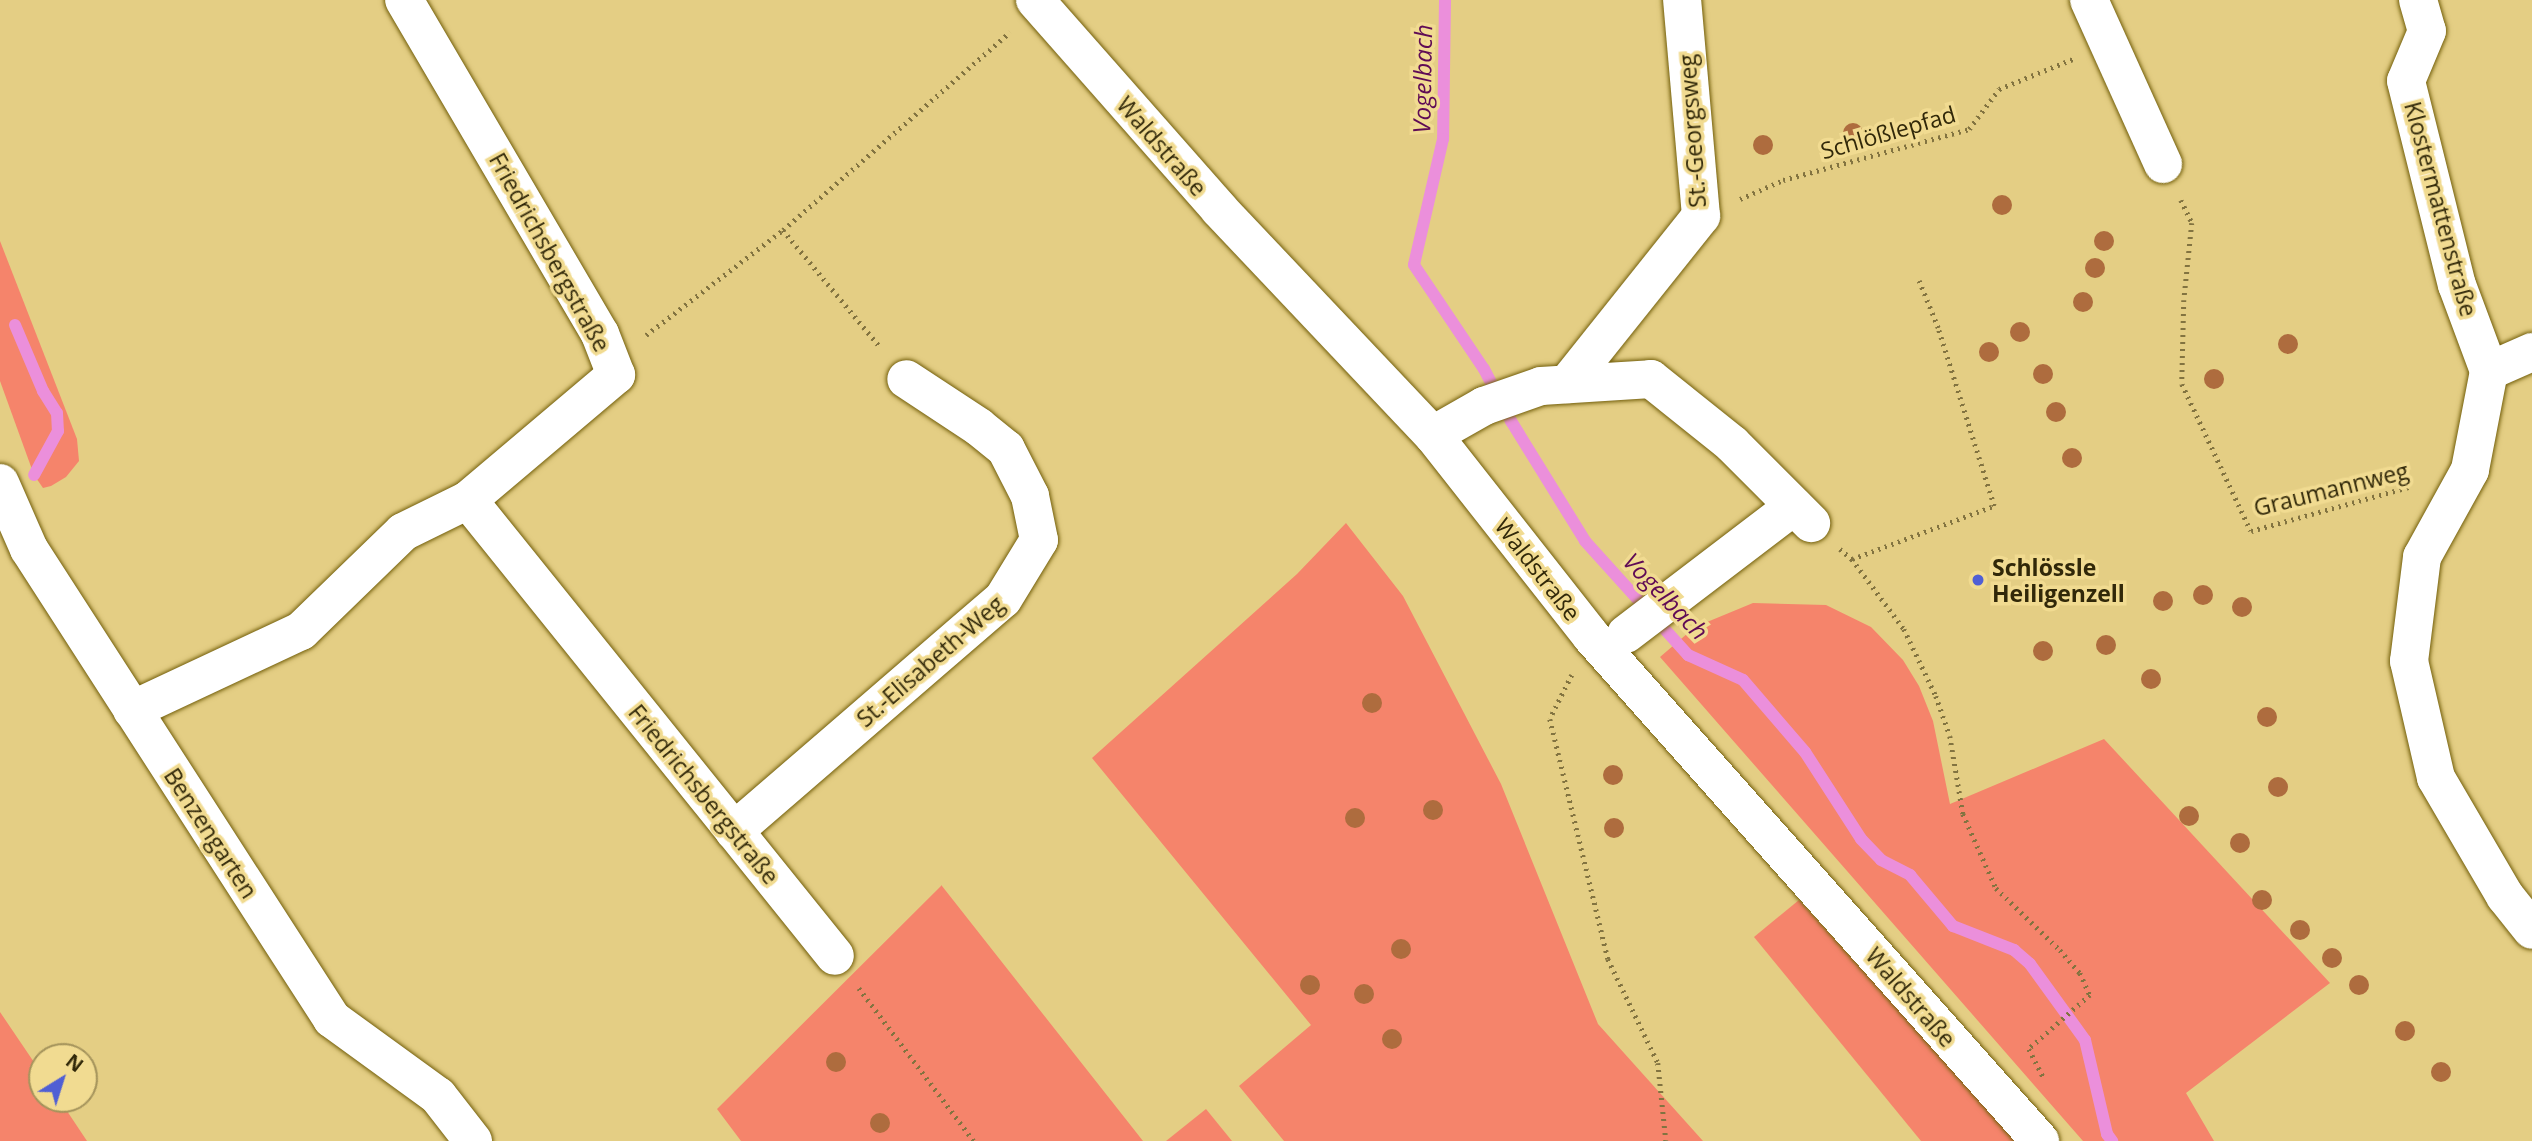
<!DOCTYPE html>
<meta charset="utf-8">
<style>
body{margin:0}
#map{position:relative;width:2532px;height:1141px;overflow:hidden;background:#e4ce84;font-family:"Open Sans",sans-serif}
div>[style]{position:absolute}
.green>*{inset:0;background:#f5846b}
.stream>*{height:12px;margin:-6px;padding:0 6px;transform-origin:6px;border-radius:6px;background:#eb8fdb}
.path>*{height:4.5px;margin-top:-2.25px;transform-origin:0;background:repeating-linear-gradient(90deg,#827340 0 2px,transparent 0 7px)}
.roads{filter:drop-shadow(0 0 2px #735f0b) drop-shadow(0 0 2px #735f0b)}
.minor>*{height:38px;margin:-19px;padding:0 19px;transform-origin:19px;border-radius:19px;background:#fff}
.trees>*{width:20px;height:20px;margin:-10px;border-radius:50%;background:#ae6c3e}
.dots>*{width:19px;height:19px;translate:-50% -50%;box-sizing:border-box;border:4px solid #f1db91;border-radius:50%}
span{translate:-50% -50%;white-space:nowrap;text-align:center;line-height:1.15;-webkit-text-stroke:7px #f1db91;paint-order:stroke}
.street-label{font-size:23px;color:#312809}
.poi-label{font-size:23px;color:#312809;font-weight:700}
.left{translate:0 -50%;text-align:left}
.water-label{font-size:24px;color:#5f0b55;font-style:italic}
.north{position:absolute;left:28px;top:1043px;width:70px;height:70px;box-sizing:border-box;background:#f1db91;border:2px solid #a4935b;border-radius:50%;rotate:38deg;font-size:19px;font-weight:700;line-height:28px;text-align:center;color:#312809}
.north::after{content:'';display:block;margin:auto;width:24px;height:32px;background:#505fd4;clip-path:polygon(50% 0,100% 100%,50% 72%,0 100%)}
</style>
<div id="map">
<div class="green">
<i style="clip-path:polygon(0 241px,77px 439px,79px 461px,66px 477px,51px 486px,43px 488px,34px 475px,0 381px)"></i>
<i style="clip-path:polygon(1346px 523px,1403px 596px,1501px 784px,1598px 1024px,1703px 1141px,1284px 1141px,1239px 1086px,1311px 1025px,1092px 758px,1297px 574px)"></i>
<i style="clip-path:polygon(1753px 603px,1826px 605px,1871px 627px,1903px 660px,1919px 686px,1933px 721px,1950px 804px,2104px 739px,2330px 983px,2186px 1093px,2214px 1141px,2083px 1141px,1660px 657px,1695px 627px)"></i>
<i style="clip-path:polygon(942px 885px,942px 886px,1143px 1141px,741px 1141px,717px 1109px)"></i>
<i style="clip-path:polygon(1799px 900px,2017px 1141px,1921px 1141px,1754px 937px)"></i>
<i style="clip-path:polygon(0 1012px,42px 1074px,42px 1099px,59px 1099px,87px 1141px,0 1141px)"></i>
<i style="clip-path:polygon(1206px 1109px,1232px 1141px,1166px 1141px)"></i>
</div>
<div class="stream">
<i style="left:1445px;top:0;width:139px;rotate:90.8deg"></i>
<i style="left:1443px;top:139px;width:129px;rotate:103deg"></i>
<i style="left:1414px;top:265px;width:125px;rotate:56.1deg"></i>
<i style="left:1484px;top:369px;width:59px;rotate:62.6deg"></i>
<i style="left:1511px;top:421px;width:141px;rotate:58.3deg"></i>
<i style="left:1585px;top:541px;width:154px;rotate:47.9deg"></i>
<i style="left:1688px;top:655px;width:60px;rotate:24.4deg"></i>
<i style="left:1743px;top:680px;width:95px;rotate:49.3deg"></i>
<i style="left:1805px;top:752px;width:103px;rotate:57.2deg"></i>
<i style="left:1861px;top:839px;width:29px;rotate:46deg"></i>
<i style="left:1881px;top:860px;width:33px;rotate:27deg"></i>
<i style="left:1910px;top:875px;width:67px;rotate:49.9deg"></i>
<i style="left:1953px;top:926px;width:66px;rotate:21.5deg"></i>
<i style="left:2014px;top:950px;width:21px;rotate:41deg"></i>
<i style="left:2030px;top:964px;width:94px;rotate:54.1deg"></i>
<i style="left:2085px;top:1040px;width:97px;rotate:76.8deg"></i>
<i style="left:2107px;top:1134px;width:9px;rotate:54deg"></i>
<i style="left:15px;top:325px;width:72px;rotate:67deg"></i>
<i style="left:43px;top:391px;width:26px;rotate:58deg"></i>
<i style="left:57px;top:413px;width:18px;rotate:87deg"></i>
<i style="left:58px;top:431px;width:50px;rotate:118.6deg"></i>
</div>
<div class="path">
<i style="left:1740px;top:199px;width:47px;rotate:-23.8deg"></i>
<i style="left:1783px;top:180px;width:193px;rotate:-15.3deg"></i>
<i style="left:1969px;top:129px;width:50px;rotate:-53.1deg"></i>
<i style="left:1999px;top:89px;width:80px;rotate:-22.1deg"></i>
<i style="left:2181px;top:200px;width:25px;rotate:64deg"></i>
<i style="left:2192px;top:223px;width:77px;rotate:95.9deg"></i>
<i style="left:2184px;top:300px;width:84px;rotate:91.4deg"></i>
<i style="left:2182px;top:384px;width:162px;rotate:64.9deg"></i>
<i style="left:2251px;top:531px;width:167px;rotate:-15.6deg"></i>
<i style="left:783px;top:230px;width:153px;rotate:50.3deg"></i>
<i style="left:646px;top:335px;width:173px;rotate:-37.5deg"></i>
<i style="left:783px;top:230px;width:301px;rotate:-41.1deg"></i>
<i style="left:1840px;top:549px;width:16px;rotate:40deg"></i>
<i style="left:1852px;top:559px;width:152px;rotate:-20.5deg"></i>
<i style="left:1994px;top:506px;width:187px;rotate:-107.5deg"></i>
<i style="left:1938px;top:328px;width:51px;rotate:-112deg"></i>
<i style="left:1852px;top:559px;width:87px;rotate:53.4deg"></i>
<i style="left:1904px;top:629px;width:74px;rotate:64.5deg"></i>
<i style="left:1936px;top:696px;width:42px;rotate:70.7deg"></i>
<i style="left:1950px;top:736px;width:79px;rotate:80.5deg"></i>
<i style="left:1963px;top:814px;width:81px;rotate:66deg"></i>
<i style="left:1996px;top:888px;width:89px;rotate:44.1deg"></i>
<i style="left:2060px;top:950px;width:30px;rotate:49deg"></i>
<i style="left:2080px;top:973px;width:24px;rotate:66deg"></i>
<i style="left:2090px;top:995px;width:81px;rotate:138.5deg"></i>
<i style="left:2029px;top:1049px;width:34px;rotate:63deg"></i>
<i style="left:1572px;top:675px;width:49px;rotate:116.6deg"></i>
<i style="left:1550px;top:719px;width:247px;rotate:76.4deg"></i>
<i style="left:1608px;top:959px;width:115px;rotate:64.3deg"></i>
<i style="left:1658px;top:1063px;width:78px;rotate:84.1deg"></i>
<i style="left:859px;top:988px;width:191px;rotate:53.1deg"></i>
</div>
<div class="roads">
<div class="minor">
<i style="left:1035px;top:0;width:278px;rotate:48.6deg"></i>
<i style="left:1219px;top:209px;width:311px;rotate:46.6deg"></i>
<i style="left:1433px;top:435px;width:256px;rotate:51.8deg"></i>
<i style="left:1591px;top:636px;width:676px;rotate:48.36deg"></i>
<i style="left:2089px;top:0;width:180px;rotate:65.7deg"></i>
<i style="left:2418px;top:0;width:32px;rotate:74deg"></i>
<i style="left:2427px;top:31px;width:54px;rotate:112.8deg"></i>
<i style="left:2406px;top:81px;width:210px;rotate:76deg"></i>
<i style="left:2457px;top:285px;width:92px;rotate:69.6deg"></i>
<i style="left:2489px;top:371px;width:101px;rotate:100.9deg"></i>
<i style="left:2470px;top:470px;width:99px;rotate:118.9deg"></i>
<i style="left:2422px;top:557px;width:105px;rotate:97.1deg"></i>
<i style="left:2409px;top:661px;width:120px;rotate:77deg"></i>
<i style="left:2436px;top:778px;width:137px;rotate:59.7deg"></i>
<i style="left:2505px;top:896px;width:43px;rotate:51.5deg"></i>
<i style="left:2489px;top:371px;width:47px;rotate:-23.8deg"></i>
<i style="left:1567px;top:384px;width:215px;rotate:-51.4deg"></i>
<i style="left:1701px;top:216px;width:217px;rotate:-95deg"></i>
<i style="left:1433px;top:435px;width:59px;rotate:-29.6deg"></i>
<i style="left:1484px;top:406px;width:60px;rotate:-19.3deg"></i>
<i style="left:1541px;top:386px;width:110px;rotate:-3.6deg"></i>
<i style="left:1651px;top:379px;width:104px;rotate:38.7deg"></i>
<i style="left:1732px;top:444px;width:112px;rotate:45deg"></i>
<i style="left:0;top:483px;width:72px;rotate:66.3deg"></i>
<i style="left:29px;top:549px;width:559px;rotate:57.19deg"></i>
<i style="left:332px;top:1019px;width:131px;rotate:36deg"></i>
<i style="left:438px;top:1096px;width:57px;rotate:52.1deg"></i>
<i style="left:468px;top:500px;width:585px;rotate:51.17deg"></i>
<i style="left:1626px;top:634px;width:211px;rotate:-37.3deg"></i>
<i style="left:132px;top:710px;width:187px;rotate:-25.1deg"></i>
<i style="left:301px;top:631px;width:142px;rotate:-44.1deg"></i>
<i style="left:403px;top:532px;width:72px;rotate:-26.2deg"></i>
<i style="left:468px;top:500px;width:194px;rotate:-40.2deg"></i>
<i style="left:616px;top:375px;width:44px;rotate:-111.3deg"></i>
<i style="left:600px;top:334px;width:387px;rotate:-120.4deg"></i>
<i style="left:734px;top:831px;width:355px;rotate:-40.8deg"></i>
<i style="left:1003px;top:599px;width:69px;rotate:-58.6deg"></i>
<i style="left:1039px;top:540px;width:45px;rotate:-101.6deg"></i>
<i style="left:1030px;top:496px;width:53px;rotate:-117.1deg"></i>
<i style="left:1006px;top:449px;width:35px;rotate:-141deg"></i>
<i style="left:979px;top:427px;width:87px;rotate:-146.7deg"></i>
</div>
</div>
<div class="trees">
<i style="left:1853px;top:133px"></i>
<i style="left:1763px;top:145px"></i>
<i style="left:2002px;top:205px"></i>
<i style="left:2104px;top:241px"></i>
<i style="left:2095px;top:268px"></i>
<i style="left:2083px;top:302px"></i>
<i style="left:2020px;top:332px"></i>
<i style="left:2288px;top:344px"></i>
<i style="left:1989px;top:352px"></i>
<i style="left:2043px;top:374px"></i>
<i style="left:2214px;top:379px"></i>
<i style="left:2056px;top:412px"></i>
<i style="left:2072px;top:458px"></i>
<i style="left:2203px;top:595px"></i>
<i style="left:2163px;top:601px"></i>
<i style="left:2242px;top:607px"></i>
<i style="left:2106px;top:645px"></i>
<i style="left:2043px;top:651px"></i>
<i style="left:2151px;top:679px"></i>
<i style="left:1372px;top:703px"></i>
<i style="left:2267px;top:717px"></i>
<i style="left:1613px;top:775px"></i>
<i style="left:2278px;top:787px"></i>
<i style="left:1433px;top:810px"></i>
<i style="left:2189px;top:816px"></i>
<i style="left:1355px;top:818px"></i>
<i style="left:1614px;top:828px"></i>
<i style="left:2240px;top:843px"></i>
<i style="left:2262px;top:900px"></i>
<i style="left:2300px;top:930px"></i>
<i style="left:1401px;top:949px"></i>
<i style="left:2332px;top:958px"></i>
<i style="left:1310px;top:985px"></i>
<i style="left:2359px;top:985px"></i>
<i style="left:1364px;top:994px"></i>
<i style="left:2405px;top:1031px"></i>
<i style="left:1392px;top:1039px"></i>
<i style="left:836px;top:1062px"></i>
<i style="left:2441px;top:1072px"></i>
<i style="left:880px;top:1123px"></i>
</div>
<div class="dots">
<i style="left:1978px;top:580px;background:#505fd4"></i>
</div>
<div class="street-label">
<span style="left:1692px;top:131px;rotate:-94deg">St.-Georgsweg</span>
<span style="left:1888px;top:132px;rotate:-16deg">Schlößlepfad</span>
<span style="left:1162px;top:146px;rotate:49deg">Waldstraße</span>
<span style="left:2441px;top:209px;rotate:75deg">Klostermattenstraße</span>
<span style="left:550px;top:252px;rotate:61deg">Friedrichsbergstraße</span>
<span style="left:2331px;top:489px;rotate:-14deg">Graumannweg</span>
<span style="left:1538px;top:569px;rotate:52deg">Waldstraße</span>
<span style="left:930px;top:661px;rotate:-41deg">St.-Elisabeth-Weg</span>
<span style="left:704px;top:794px;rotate:51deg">Friedrichsbergstraße</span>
<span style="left:211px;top:833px;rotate:57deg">Benzengarten</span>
<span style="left:1911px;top:997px;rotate:49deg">Waldstraße</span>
</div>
<div class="poi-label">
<span class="left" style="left:1992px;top:580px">Schlössle<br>Heiligenzell</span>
</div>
<div class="water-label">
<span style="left:1422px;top:79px;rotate:-89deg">Vogelbach</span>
<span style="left:1666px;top:596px;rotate:46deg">Vogelbach</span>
</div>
<div class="north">N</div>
</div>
